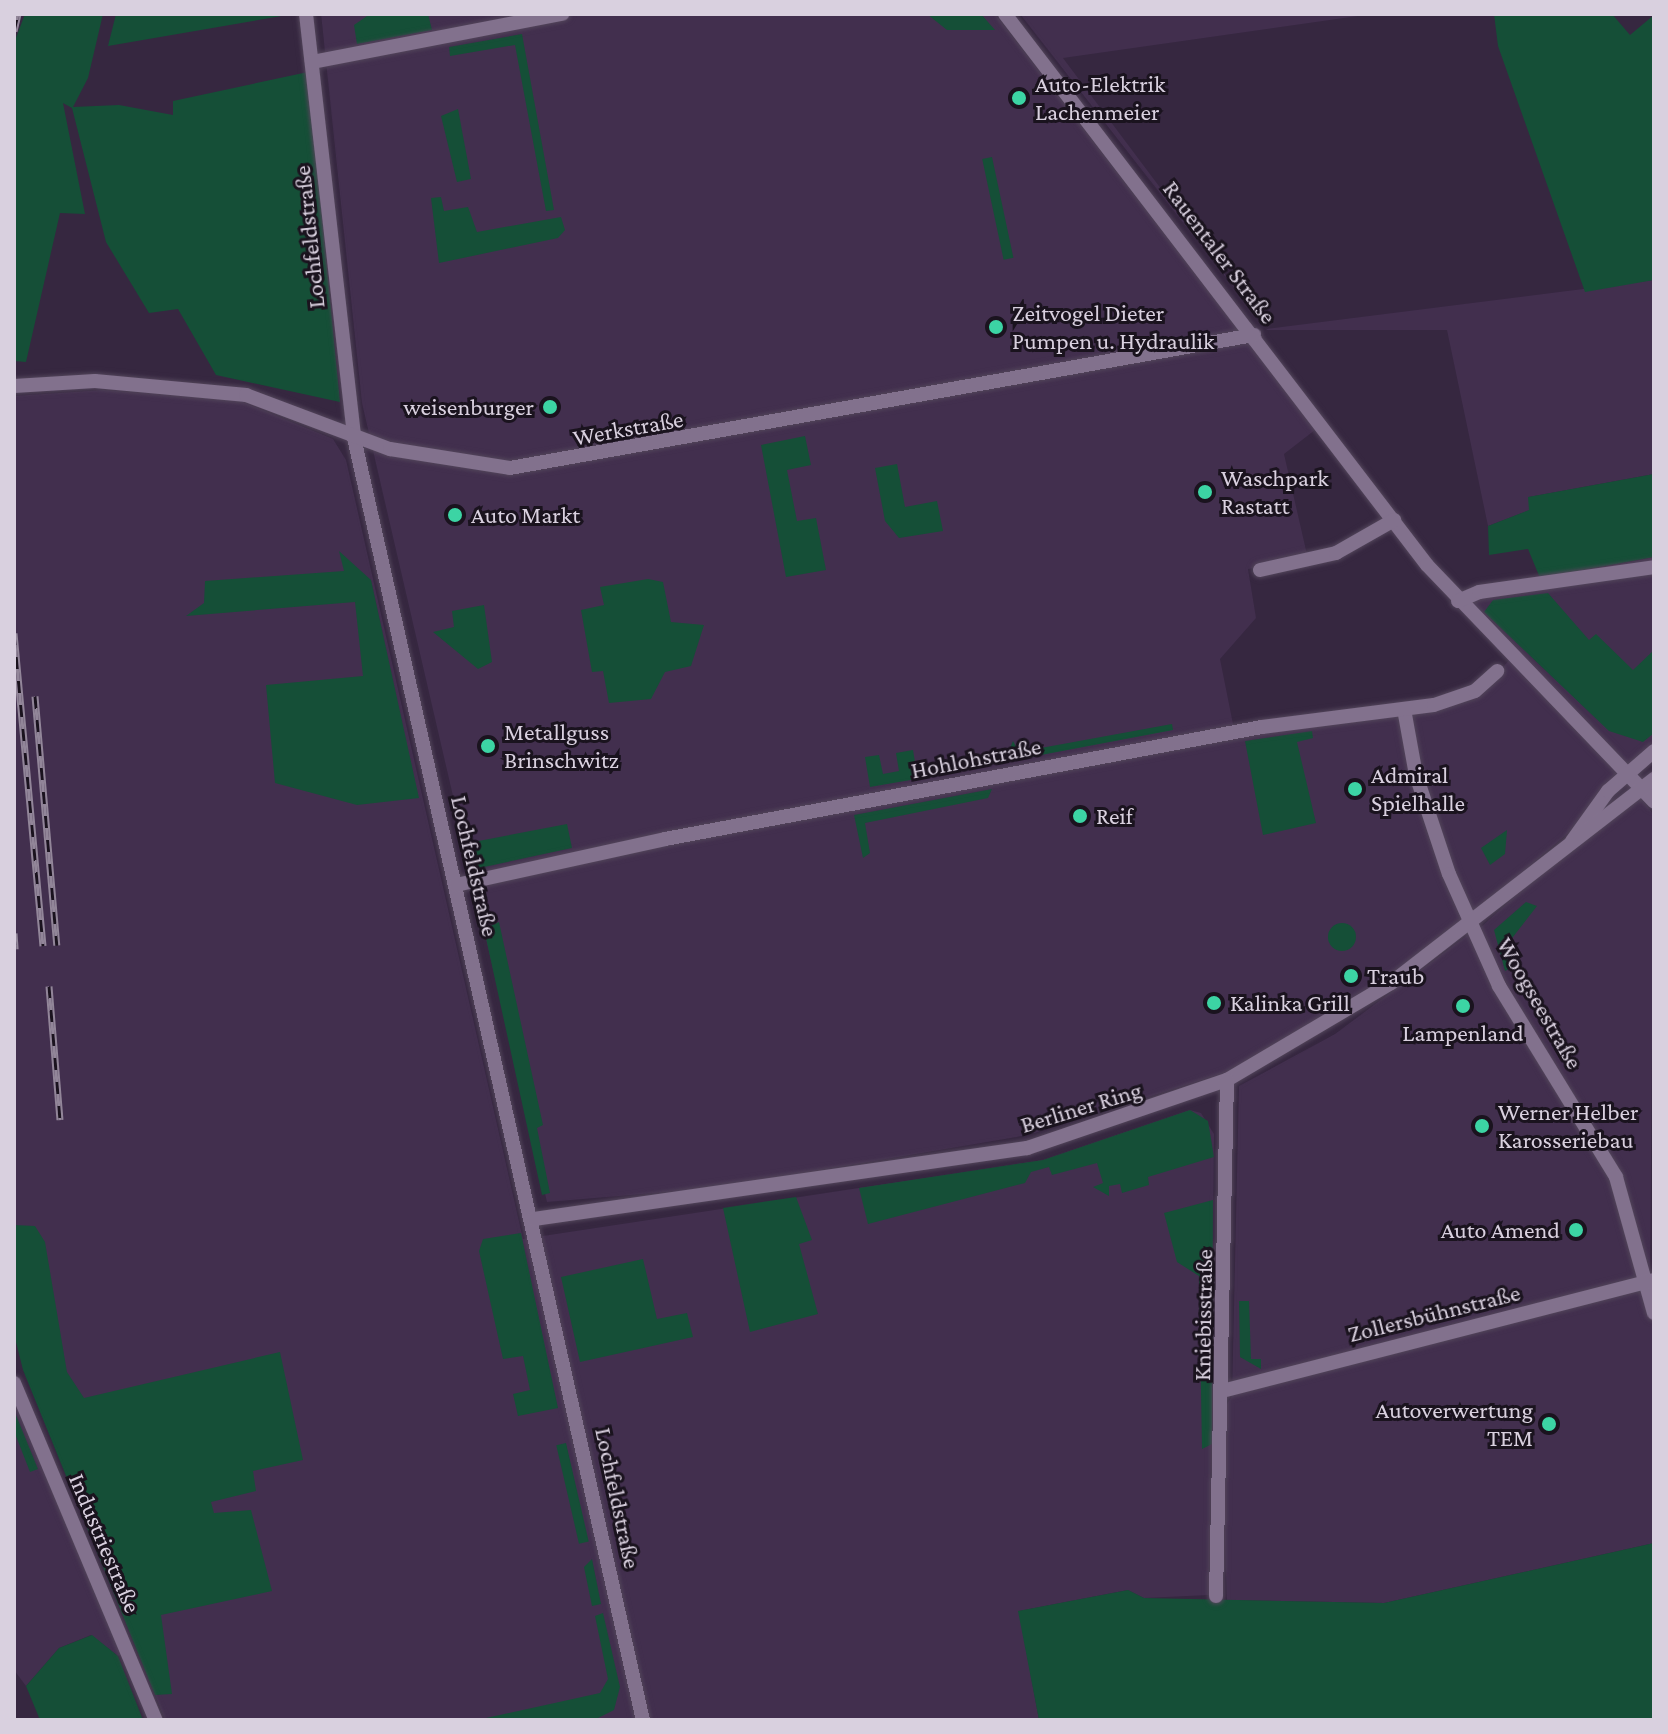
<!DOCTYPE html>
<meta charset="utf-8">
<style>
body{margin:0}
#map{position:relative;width:1668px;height:1734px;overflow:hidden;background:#362740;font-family:"Crimson Pro",serif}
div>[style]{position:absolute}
.built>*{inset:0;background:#422f4e}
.green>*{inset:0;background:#154f37;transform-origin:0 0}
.round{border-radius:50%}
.roads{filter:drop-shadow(0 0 2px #52455a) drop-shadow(0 0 2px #52455a)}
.minor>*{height:14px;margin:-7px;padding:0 7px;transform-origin:7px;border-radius:7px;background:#82718d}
.rail>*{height:7px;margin-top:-3.5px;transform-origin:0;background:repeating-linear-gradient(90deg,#1a131e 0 12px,#928699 0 24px);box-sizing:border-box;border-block:2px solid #928699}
.dots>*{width:22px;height:22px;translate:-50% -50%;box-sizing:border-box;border:4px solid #1a131e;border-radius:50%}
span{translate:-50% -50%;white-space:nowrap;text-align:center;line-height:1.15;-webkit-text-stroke:6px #1a131e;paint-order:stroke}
.poi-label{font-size:24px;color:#d9d0df}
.left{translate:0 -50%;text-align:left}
.right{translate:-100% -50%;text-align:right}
.street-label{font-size:24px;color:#d9d0df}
.frame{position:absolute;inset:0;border:16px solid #d9d0df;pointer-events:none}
</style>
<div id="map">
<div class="built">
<i style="clip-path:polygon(321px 14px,995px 14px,1315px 430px,1284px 454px,1308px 559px,1248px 569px,1256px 618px,1220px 659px,1235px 734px,1432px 708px,1490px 682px,1511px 658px,1628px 782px,1464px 922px,1314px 1030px,1243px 1067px,1028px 1135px,714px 1188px,547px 1202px,362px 403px)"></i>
<i style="clip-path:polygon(1020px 14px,1372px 14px,1063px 58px,1266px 329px,1654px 280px,1654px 474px,1529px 497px,1530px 510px,1488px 526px,1447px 330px,1267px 330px)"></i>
<i style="clip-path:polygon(103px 390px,238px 400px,333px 439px,346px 460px,523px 1239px,1043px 1160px,1190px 1110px,1201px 1113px,1214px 1134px,1209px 1595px,1144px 1598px,1128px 1590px,1019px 1611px,1039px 1720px,165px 1720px,14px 1334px,14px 396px)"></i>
<i style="clip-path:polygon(1654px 557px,1654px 755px,1635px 774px,1456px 597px)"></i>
<i style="clip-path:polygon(1633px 788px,1654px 815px,1650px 1278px,1600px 1136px,1533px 1036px,1479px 929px)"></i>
<i style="clip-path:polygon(1469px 934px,1611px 1173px,1654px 1284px,1654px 1543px,1384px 1603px,1227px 1600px,1221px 1414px,1232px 1396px,1239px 1086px,1335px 1034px)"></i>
<i style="clip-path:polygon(14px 1395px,126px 1653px,118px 1656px,91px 1635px,59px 1648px,26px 1686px,14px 1670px)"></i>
</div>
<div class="green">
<i style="clip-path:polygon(25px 14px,103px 14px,88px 78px,73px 107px,119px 105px,173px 115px,173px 101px,308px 72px,340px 402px,216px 375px,178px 309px,149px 313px,106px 242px,72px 108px,63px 103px,85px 214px,60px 213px,26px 362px,14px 361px,14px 43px)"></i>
<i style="clip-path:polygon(116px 14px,293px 14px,108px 46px)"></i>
<i style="clip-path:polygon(370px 14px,428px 14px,432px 30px,357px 44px,354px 25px)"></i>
<i style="clip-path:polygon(927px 14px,981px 14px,995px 30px,947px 30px)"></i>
<i style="clip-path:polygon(1494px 14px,1612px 14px,1630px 35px,1654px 15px,1654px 280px,1585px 292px,1498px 46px)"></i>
<i style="clip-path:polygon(522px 34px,554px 210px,546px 211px,515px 45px,450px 56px,449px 47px)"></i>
<i style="clip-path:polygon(458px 109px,471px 179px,457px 182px,441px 116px)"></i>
<i style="left:992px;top:157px;width:103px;height:10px;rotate:78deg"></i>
<i style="clip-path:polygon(441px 197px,444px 211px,468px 207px,477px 232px,561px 217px,565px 230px,558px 238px,439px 263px,431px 198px)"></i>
<i style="clip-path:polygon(805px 436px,811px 465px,787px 470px,797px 521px,816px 518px,826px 570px,786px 577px,761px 445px)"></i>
<i style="clip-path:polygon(897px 464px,905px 507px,937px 501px,943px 531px,899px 538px,885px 521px,875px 468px)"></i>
<i style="clip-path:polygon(1654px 474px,1654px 557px,1540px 578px,1528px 549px,1489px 555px,1488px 526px,1529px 510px,1528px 497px)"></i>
<i style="clip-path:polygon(339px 551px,371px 580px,419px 798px,357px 805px,275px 783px,266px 685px,363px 676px,355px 602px,186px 616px,204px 603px,205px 581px,344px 571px)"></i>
<i style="clip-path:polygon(648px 579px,663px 582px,671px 622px,704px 625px,691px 666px,665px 672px,651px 699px,609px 703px,603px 671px,592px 672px,581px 610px,604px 605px,600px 587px)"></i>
<i style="clip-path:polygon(1548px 593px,1589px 640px,1596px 634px,1633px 670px,1654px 650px,1654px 733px,1643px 742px,1609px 731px,1484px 612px,1493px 600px)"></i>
<i style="clip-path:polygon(484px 605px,492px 662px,478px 669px,433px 632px,454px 627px,452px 611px)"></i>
<i style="clip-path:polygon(1172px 724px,1173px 730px,1020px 759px,1010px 748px,1013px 741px,1019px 752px)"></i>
<i style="clip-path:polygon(1312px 731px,1313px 738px,1297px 742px,1316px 823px,1263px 835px,1245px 741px)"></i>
<i style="clip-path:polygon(913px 750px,916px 768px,949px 762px,951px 773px,870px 787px,865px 757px,879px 755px,883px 774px,899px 771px,896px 753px)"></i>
<i style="clip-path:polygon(992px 789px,988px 798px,865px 823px,870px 853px,863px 858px,854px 815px)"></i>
<i style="clip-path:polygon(567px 824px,572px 848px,475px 869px,466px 859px,463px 844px)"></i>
<i style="clip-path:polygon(1507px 830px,1505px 854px,1490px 865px,1481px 848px)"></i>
<i style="clip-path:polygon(1526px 902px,1537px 906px,1509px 942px,1520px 963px,1505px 971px,1494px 930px)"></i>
<i style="clip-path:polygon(499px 922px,543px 1125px,537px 1128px,550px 1193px,542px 1195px,484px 929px)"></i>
<i class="round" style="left:1328px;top:923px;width:28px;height:28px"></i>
<i style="clip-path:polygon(1190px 1110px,1208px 1121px,1214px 1157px,1148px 1177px,1149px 1185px,1122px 1193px,1120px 1184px,1109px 1186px,1109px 1196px,1093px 1187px,1103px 1183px,1097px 1163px,1052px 1175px,1049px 1167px,1031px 1172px,1025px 1183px,868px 1224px,859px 1188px,1043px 1160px)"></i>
<i style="clip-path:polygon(796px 1197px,812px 1240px,799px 1244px,818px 1314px,750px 1332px,723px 1208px)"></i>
<i style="clip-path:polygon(1213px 1200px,1212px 1444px,1202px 1449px,1199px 1276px,1177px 1262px,1164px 1213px)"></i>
<i style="clip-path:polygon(14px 1225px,35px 1226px,45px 1242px,67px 1372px,84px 1398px,280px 1352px,303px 1460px,253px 1471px,256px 1491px,211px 1502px,214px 1513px,251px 1510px,272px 1591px,161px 1615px,172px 1694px,155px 1695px,23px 1370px,14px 1334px)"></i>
<i style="clip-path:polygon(521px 1233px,558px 1408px,518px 1416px,513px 1394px,530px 1390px,523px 1356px,503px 1359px,479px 1251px,483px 1239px)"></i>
<i style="clip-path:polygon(643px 1259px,657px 1319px,687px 1313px,693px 1337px,580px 1362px,561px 1277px)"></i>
<i style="clip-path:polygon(1239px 1301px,1249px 1301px,1251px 1359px,1261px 1359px,1261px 1369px,1240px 1357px)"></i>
<i style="clip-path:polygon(14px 1410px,38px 1469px,30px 1472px,14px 1431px)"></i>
<i style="left:566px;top:1443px;width:101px;height:10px;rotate:77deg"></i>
<i style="clip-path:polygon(1654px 1543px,1654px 1720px,1039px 1720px,1018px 1611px,1128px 1590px,1144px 1598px,1384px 1603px)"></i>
<i style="clip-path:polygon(592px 1559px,601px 1604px,592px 1606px,584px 1567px)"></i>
<i style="clip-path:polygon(603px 1613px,620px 1687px,614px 1710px,594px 1720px,477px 1720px,600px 1693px,608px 1679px,595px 1616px)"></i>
<i style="clip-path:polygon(92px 1635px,118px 1656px,143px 1720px,40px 1720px,26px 1686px,59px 1648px)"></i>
</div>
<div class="roads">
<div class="minor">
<i style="left:306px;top:14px;width:427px;rotate:83.5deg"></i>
<i style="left:354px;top:438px;width:1314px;rotate:77.3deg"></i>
<i style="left:1005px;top:14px;width:694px;rotate:52.55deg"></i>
<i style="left:1427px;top:565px;width:328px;rotate:46.2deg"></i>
<i style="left:312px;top:62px;width:255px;rotate:-10.9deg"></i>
<i style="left:14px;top:386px;width:81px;rotate:-3.5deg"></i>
<i style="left:95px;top:381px;width:152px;rotate:5.3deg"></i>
<i style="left:246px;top:395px;width:154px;rotate:20.6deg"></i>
<i style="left:390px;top:449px;width:121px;rotate:9deg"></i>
<i style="left:510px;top:468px;width:756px;rotate:-10.14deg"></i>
<i style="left:1260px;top:570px;width:78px;rotate:-12.6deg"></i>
<i style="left:1336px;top:553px;width:67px;rotate:-29.6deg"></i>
<i style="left:1458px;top:601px;width:23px;rotate:-23deg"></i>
<i style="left:1479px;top:592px;width:177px;rotate:-8.1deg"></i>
<i style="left:1404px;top:709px;width:67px;rotate:79.7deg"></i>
<i style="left:1416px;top:775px;width:104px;rotate:71.6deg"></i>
<i style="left:1449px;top:874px;width:123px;rotate:65.9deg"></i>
<i style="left:1499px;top:986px;width:224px;rotate:58.5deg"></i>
<i style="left:1616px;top:1177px;width:141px;rotate:74.4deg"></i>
<i style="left:1572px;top:841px;width:62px;rotate:-54.2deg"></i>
<i style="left:1608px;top:791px;width:61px;rotate:-41deg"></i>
<i style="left:456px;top:885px;width:214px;rotate:-12.4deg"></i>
<i style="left:665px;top:839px;width:607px;rotate:-10.63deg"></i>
<i style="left:1262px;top:727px;width:173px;rotate:-7.3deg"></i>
<i style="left:1434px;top:705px;width:43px;rotate:-18.9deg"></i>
<i style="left:1475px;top:691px;width:30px;rotate:-42deg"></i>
<i style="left:534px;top:1219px;width:498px;rotate:-8.2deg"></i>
<i style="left:1027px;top:1148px;width:211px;rotate:-18.8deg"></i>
<i style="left:1227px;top:1080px;width:191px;rotate:-30.6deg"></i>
<i style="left:1391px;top:983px;width:333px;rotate:-37.8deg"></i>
<i style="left:14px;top:1383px;width:366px;rotate:67.2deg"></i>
<i style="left:1226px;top:1390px;width:442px;rotate:-14.4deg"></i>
<i style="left:1216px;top:1596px;width:516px;rotate:-88.78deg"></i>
</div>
</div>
<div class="rail">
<i style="left:14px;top:31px;width:17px;rotate:-77deg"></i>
<i style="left:14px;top:633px;width:314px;rotate:84.7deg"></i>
<i style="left:35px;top:696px;width:250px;rotate:85deg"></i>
<i style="left:14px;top:933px;width:16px;rotate:86deg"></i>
<i style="left:49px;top:986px;width:134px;rotate:85.3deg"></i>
</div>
<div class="dots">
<i style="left:1019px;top:98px;background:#3cd4a4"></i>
<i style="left:996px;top:327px;background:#3cd4a4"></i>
<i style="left:550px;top:407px;background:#3cd4a4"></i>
<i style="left:1205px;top:492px;background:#3cd4a4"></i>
<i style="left:455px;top:515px;background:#3cd4a4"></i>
<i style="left:488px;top:746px;background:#3cd4a4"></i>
<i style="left:1355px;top:789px;background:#3cd4a4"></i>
<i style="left:1080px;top:816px;background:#3cd4a4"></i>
<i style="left:1351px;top:976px;background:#3cd4a4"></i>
<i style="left:1214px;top:1003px;background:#3cd4a4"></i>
<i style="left:1463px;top:1006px;background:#3cd4a4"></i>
<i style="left:1482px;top:1126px;background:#3cd4a4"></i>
<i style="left:1576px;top:1230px;background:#3cd4a4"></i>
<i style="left:1549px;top:1424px;background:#3cd4a4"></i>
</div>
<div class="poi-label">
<span class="left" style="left:1035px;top:98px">Auto-Elektrik<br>Lachenmeier</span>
<span class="left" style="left:1012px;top:327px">Zeitvogel Dieter<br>Pumpen u. Hydraulik</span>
<span class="right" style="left:534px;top:407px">weisenburger</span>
<span class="left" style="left:1221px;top:492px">Waschpark<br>Rastatt</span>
<span class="left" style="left:471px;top:515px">Auto Markt</span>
<span class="left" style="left:504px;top:746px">Metallguss<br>Brinschwitz</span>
<span class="left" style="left:1371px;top:789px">Admiral<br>Spielhalle</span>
<span class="left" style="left:1096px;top:816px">Reif</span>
<span class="left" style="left:1367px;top:976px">Traub</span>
<span class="left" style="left:1230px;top:1003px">Kalinka Grill</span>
<span style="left:1463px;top:1033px">Lampenland</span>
<span class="left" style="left:1498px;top:1126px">Werner Helber<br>Karosseriebau</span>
<span class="right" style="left:1560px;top:1230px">Auto Amend</span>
<span class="right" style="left:1533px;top:1424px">Autoverwertung<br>TEM</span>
</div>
<div class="street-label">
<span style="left:309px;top:237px;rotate:-96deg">Lochfeldstraße</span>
<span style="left:1220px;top:252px;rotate:53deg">Rauentaler Straße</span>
<span style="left:628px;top:428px;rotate:-10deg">Werkstraße</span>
<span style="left:976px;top:758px;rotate:-11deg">Hohlohstraße</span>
<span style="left:475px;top:866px;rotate:77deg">Lochfeldstraße</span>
<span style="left:1540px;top:1003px;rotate:60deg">Woogseestraße</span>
<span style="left:1081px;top:1107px;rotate:-17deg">Berliner Ring</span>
<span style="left:1434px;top:1313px;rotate:-14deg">Zollersbühnstraße</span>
<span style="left:1203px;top:1315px;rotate:-89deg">Kniebisstraße</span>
<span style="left:618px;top:1498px;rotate:78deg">Lochfeldstraße</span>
<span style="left:105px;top:1543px;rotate:67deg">Industriestraße</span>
</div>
<div class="frame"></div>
</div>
